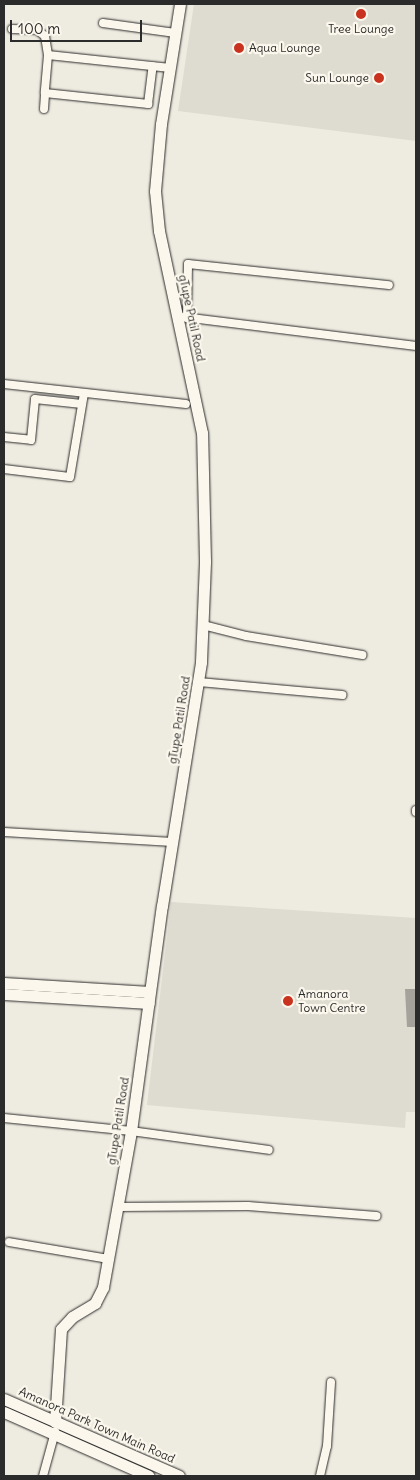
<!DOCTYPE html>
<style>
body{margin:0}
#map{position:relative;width:420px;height:1480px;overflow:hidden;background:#eeebe0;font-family:Delius,sans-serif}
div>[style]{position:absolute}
.built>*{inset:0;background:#dedbd1}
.water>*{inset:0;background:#a4a29a}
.roads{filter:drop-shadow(0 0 1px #2b2b2b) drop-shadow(0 0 1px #2b2b2b)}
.street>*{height:8px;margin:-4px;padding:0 4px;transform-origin:4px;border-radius:4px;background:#fbf7ec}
.secondary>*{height:11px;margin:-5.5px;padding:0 5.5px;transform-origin:5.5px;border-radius:5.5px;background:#fbf7ec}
.dots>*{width:14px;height:14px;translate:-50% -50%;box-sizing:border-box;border:2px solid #fbf7ec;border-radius:50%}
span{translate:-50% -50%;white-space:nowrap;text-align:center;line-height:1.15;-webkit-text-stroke:4.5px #fbf7ec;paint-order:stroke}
.poi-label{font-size:12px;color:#2b2b2b}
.left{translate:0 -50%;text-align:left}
.right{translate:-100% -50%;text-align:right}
.street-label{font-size:12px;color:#2b2b2b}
.frame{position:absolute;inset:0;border:5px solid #2b2b2b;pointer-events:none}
.scale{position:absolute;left:10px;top:20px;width:132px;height:22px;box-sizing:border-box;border:2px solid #2b2b2b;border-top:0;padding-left:6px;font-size:15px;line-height:18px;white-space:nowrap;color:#2b2b2b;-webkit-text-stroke:4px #fbf7ec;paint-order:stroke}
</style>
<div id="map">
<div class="built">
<i style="clip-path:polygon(194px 4px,416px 4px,416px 141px,178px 111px)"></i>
<i style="clip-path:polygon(171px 902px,416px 918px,416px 1112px,406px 1112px,405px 1128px,147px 1105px)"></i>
</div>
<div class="water">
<i style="clip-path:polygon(405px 989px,416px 989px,416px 1027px,407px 1027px)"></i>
</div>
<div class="roads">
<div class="street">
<i style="left:103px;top:23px;width:73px;rotate:7.9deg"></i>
<i style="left:12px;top:29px;width:25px;rotate:2deg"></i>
<i style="left:37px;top:30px;width:10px;rotate:37deg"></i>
<i style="left:45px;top:36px;width:19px;rotate:81deg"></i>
<i style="left:48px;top:55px;width:38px;rotate:95deg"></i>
<i style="left:45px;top:93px;width:104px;rotate:6.1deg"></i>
<i style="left:148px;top:104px;width:38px;rotate:-83deg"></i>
<i style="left:48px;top:55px;width:123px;rotate:6.1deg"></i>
<i style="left:44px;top:109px;width:16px;rotate:-86deg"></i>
<i style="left:183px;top:317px;width:235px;rotate:7.1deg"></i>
<i style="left:187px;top:318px;width:54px;rotate:-88.9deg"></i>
<i style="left:188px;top:264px;width:202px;rotate:6deg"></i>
<i style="left:4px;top:384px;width:183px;rotate:6.3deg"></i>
<i style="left:4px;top:437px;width:27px;rotate:6deg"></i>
<i style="left:31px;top:440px;width:41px;rotate:-84.4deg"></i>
<i style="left:35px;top:399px;width:47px;rotate:6.1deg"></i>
<i style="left:4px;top:469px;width:66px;rotate:6.9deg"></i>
<i style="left:70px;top:477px;width:85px;rotate:-80.5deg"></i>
<i style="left:203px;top:625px;width:44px;rotate:14.3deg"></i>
<i style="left:246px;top:636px;width:118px;rotate:9.3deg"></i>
<i style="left:199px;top:682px;width:144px;rotate:5.2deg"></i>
<i style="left:416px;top:810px;width:2px;rotate:90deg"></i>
<i style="left:4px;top:832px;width:169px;rotate:3.4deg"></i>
<i style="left:4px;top:1118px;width:128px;rotate:5.8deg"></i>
<i style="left:131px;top:1131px;width:139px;rotate:7.8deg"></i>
<i style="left:118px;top:1207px;width:130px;rotate:-0.4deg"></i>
<i style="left:248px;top:1206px;width:129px;rotate:4.4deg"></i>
<i style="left:9px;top:1242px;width:100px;rotate:9.7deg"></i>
<i style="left:43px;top:1476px;width:46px;rotate:-74.7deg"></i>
<i style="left:320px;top:1476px;width:31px;rotate:-77deg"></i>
<i style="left:327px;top:1446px;width:64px;rotate:-86.4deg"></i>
</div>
<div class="secondary">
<i style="left:4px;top:983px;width:146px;rotate:3.5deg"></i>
<i style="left:4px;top:994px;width:145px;rotate:3.6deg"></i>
<i style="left:4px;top:1399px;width:191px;rotate:23.7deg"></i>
<i style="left:4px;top:1412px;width:158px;rotate:23.8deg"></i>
<i style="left:55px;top:1422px;width:93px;rotate:-86.3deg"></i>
<i style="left:61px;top:1329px;width:16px;rotate:-47deg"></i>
<i style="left:72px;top:1317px;width:27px;rotate:-31deg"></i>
<i style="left:95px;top:1303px;width:18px;rotate:-63deg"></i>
<i style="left:103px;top:1287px;width:158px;rotate:-79.8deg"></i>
<i style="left:131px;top:1131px;width:227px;rotate:-82.2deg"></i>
<i style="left:162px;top:906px;width:247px;rotate:-80.9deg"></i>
<i style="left:201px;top:662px;width:101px;rotate:-87.7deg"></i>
<i style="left:205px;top:561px;width:128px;rotate:-91.3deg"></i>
<i style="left:202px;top:433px;width:207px;rotate:-102deg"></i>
<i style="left:159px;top:231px;width:40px;rotate:-95.7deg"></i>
<i style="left:155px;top:191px;width:67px;rotate:-84.9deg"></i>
<i style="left:161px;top:124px;width:121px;rotate:-81deg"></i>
</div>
</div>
<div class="dots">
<i style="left:361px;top:14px;background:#c8321e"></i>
<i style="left:239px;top:48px;background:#c8321e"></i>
<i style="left:379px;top:78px;background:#c8321e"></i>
<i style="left:288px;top:1001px;background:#c8321e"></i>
</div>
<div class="poi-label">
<span style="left:361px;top:29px">Tree Lounge</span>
<span class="left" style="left:249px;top:48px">Aqua Lounge</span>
<span class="right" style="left:369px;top:78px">Sun Lounge</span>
<span class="left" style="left:298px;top:1001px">Amanora<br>Town Centre</span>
</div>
<div class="street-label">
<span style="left:192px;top:318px;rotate:78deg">gTupe Patil Road</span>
<span style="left:179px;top:720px;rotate:-81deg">gTupe Patil Road</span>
<span style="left:118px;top:1121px;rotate:-81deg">gTupe Patil Road</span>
<span style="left:97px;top:1425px;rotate:24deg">Amanora Park Town Main Road</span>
</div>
<div class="frame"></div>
<div class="scale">100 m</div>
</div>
